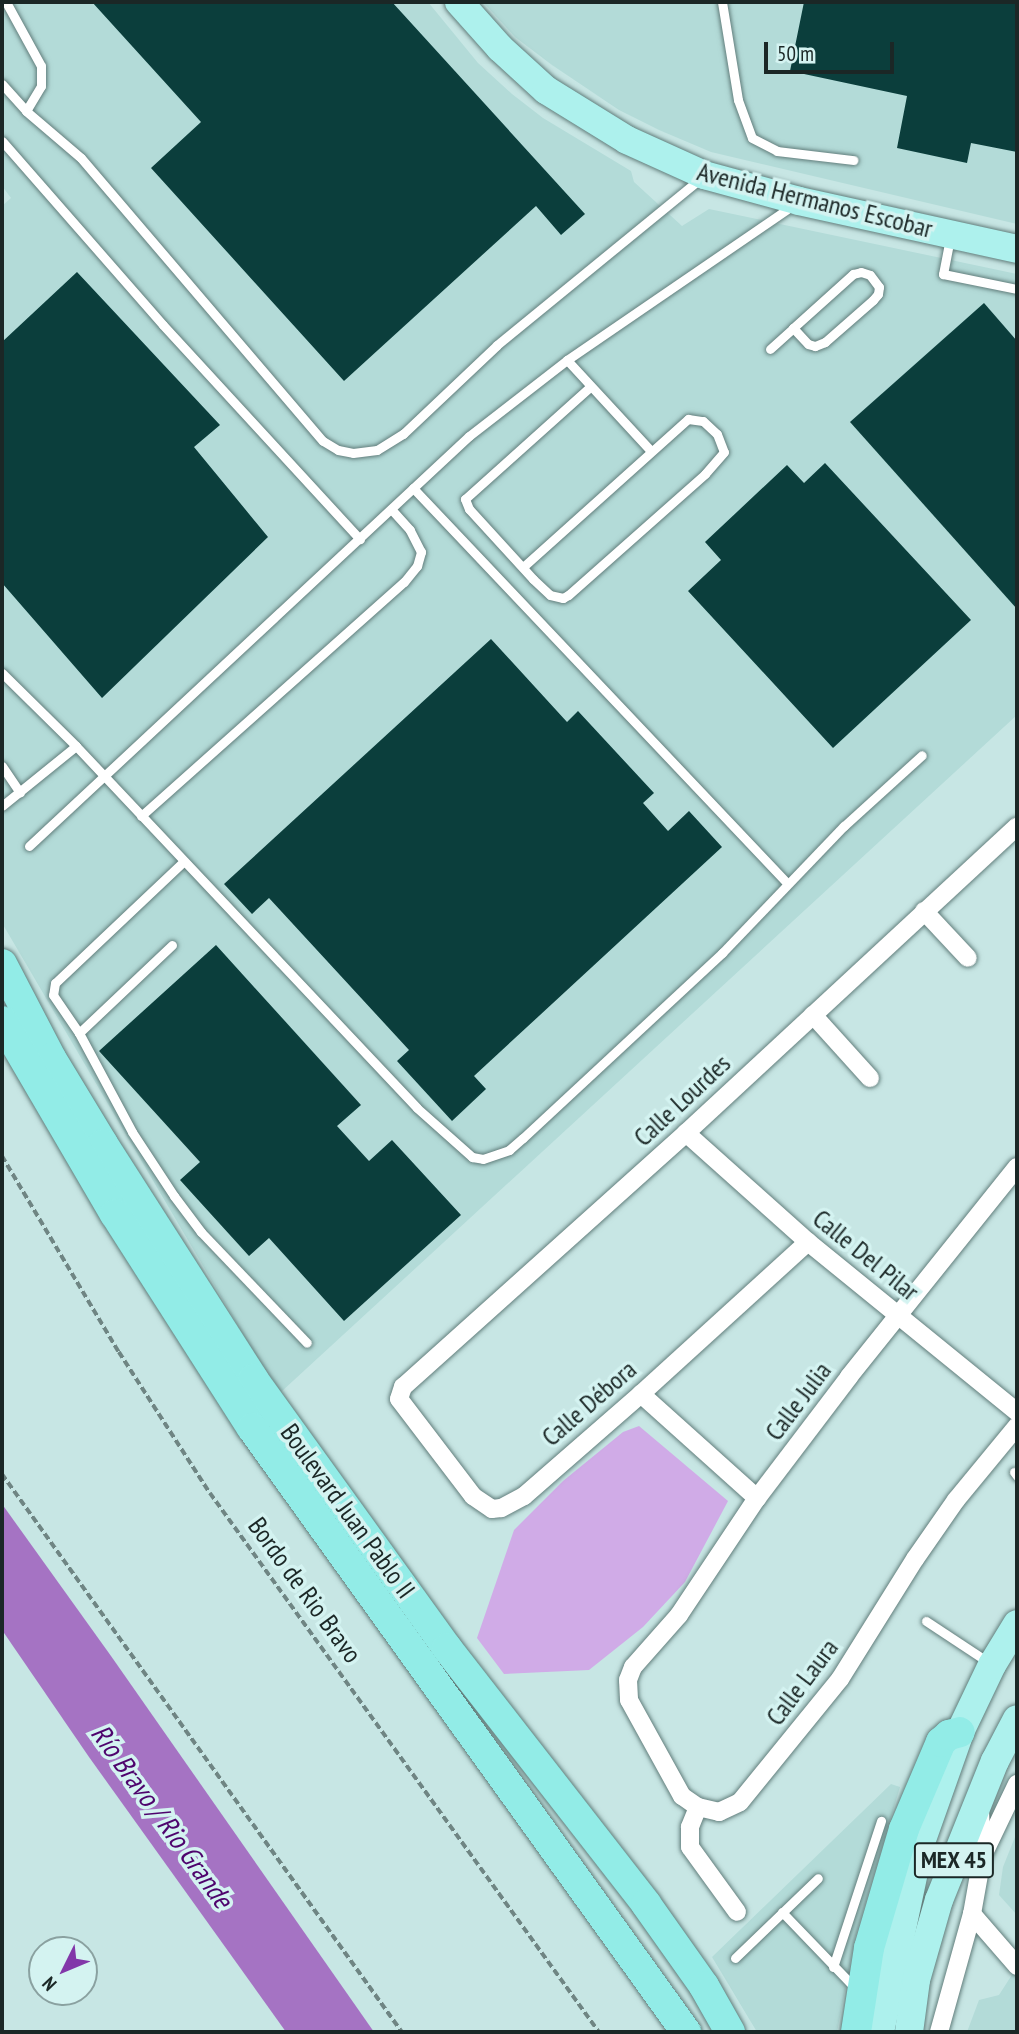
<!DOCTYPE html>
<meta charset="utf-8">
<style>
body{margin:0}
#map{position:relative;width:1019px;height:2034px;overflow:hidden;background:#c7e6e4;font-family:"PT Sans Narrow",sans-serif}
div>[style]{position:absolute}
.built>*{inset:0;background:#b3dbd8}
.green>*{inset:0;background:#d0abe7}
.water>*{inset:0;background:#a573c3}
.building>*{inset:0;background:#0b3e3c}
.path>*{height:3.5px;margin-top:-1.75px;transform-origin:0;background:repeating-linear-gradient(90deg,#6f8583 0 7px,transparent 0 10.5px)}
.roads{filter:drop-shadow(0 0 2px #627e7c) drop-shadow(0 0 2px #627e7c)}
.service>*{height:9px;margin:-4.5px;padding:0 4.5px;transform-origin:4.5px;border-radius:4.5px;background:#fff}
.minor>*{height:18px;margin:-9px;padding:0 9px;transform-origin:9px;border-radius:9px;background:#fff}
.primary>*{height:28px;margin:-14px;padding:0 14px;transform-origin:14px;border-radius:14px;background:#adf1ed}
.trunk>*{height:30px;margin:-15px;padding:0 15px;transform-origin:15px;border-radius:15px;background:#92ece7}
span{translate:-50% -50%;white-space:nowrap;text-align:center;line-height:1.15;-webkit-text-stroke:7px #d4f3f1;paint-order:stroke}
.shield-label span{padding:2px 5px;background:#d4f3f1;border:2px solid;border-radius:5px;-webkit-text-stroke-width:0}
.shield-label{font-size:24px;color:#1b2726;font-weight:700}
.street-label{font-size:26px;color:#1b2726}
.water-label{font-size:28px;color:#4e046d;font-style:italic}
.frame{position:absolute;inset:0;border:4px solid #1b2726;pointer-events:none}
.north{position:absolute;left:28px;top:1936px;width:70px;height:70px;box-sizing:border-box;background:#d4f3f1;border:2px solid #8aa1a0;border-radius:50%;rotate:227deg;font-size:19px;font-weight:700;line-height:28px;text-align:center;color:#1b2726}
.north::after{content:'';display:block;margin:auto;width:24px;height:32px;background:#8237a9;clip-path:polygon(50% 0,100% 100%,50% 72%,0 100%)}
.scale{position:absolute;left:764px;top:42px;width:130px;height:32px;box-sizing:border-box;border:4px solid #1b2726;border-top:0;padding-left:9px;font-size:21px;line-height:24px;white-space:nowrap;color:#1b2726;-webkit-text-stroke:5px #d4f3f1;paint-order:stroke}
</style>
<div id="map">
<div class="built">
<i style="clip-path:polygon(2px 2px,428px 2px,478px 63px,512px 94px,543px 118px,631px 171px,634px 182px,682px 226px,709px 209px,1017px 274px,1017px 715px,281px 1392px,250px 1346px,2px 923px,2px 206px,11px 198px,2px 186px)"></i>
<i style="clip-path:polygon(483px 2px,1017px 2px,1017px 224px,711px 152px,659px 130px,619px 110px,552px 65px,515px 37px)"></i>
<i style="clip-path:polygon(891px 1784px,900px 1787px,855px 1938px,837px 2032px,757px 2032px,712px 1957px)"></i>
<i style="clip-path:polygon(1017px 1832px,1017px 1915px,999px 1895px,1003px 1867px)"></i>
<i style="clip-path:polygon(1017px 1967px,1017px 2032px,967px 2032px,979px 2000px,999px 1995px)"></i>
</div>
<div class="green">
<i style="clip-path:polygon(639px 1426px,728px 1501px,685px 1582px,643px 1627px,589px 1670px,504px 1674px,477px 1638px,514px 1530px,563px 1481px,623px 1432px)"></i>
</div>
<div class="water">
<i style="clip-path:polygon(2px 1504px,111px 1656px,374px 2032px,286px 2032px,89px 1757px,2px 1630px)"></i>
</div>
<div class="building">
<i style="clip-path:polygon(92px 2px,392px 2px,585px 214px,561px 235px,536px 206px,344px 381px,151px 168px,201px 122px)"></i>
<i style="clip-path:polygon(804px 2px,1017px 2px,1017px 152px,971px 143px,967px 163px,897px 148px,907px 96px,790px 71px)"></i>
<i style="clip-path:polygon(77px 272px,220px 425px,194px 447px,268px 537px,102px 698px,2px 583px,2px 342px)"></i>
<i style="clip-path:polygon(984px 303px,1017px 341px,1017px 609px,850px 422px)"></i>
<i style="clip-path:polygon(825px 463px,971px 620px,833px 748px,688px 591px,721px 560px,705px 542px,787px 465px,804px 483px)"></i>
<i style="clip-path:polygon(491px 639px,567px 722px,578px 711px,654px 793px,643px 803px,668px 831px,689px 811px,722px 847px,474px 1076px,486px 1089px,452px 1121px,397px 1061px,409px 1050px,269px 898px,252px 914px,224px 884px)"></i>
<i style="clip-path:polygon(216px 945px,361px 1105px,337px 1126px,369px 1161px,392px 1140px,461px 1215px,344px 1321px,269px 1238px,249px 1256px,180px 1180px,200px 1162px,99px 1051px)"></i>
</div>
<div class="path">
<i style="left:2px;top:1156px;width:228px;rotate:59.2deg"></i>
<i style="left:119px;top:1352px;width:168px;rotate:57.2deg"></i>
<i style="left:210px;top:1493px;width:665px;rotate:54.18deg"></i>
<i style="left:2px;top:1474px;width:687px;rotate:54.37deg"></i>
</div>
<div class="roads">
<div class="service">
<i style="left:6px;top:2px;width:73px;rotate:61.3deg"></i>
<i style="left:41px;top:66px;width:20px;rotate:90deg"></i>
<i style="left:41px;top:86px;width:29px;rotate:121deg"></i>
<i style="left:26px;top:111px;width:72px;rotate:40.5deg"></i>
<i style="left:81px;top:158px;width:372px;rotate:49.5deg"></i>
<i style="left:323px;top:441px;width:17px;rotate:31deg"></i>
<i style="left:338px;top:450px;width:15px;rotate:11deg"></i>
<i style="left:353px;top:453px;width:24px;rotate:-7deg"></i>
<i style="left:377px;top:450px;width:31px;rotate:-32deg"></i>
<i style="left:403px;top:434px;width:129px;rotate:-43.4deg"></i>
<i style="left:497px;top:345px;width:264px;rotate:-39.3deg"></i>
<i style="left:722px;top:2px;width:99px;rotate:80.7deg"></i>
<i style="left:738px;top:100px;width:40px;rotate:69.8deg"></i>
<i style="left:752px;top:138px;width:28px;rotate:27deg"></i>
<i style="left:777px;top:151px;width:77px;rotate:6.8deg"></i>
<i style="left:2px;top:84px;width:36px;rotate:48deg"></i>
<i style="left:2px;top:141px;width:244px;rotate:48.8deg"></i>
<i style="left:163px;top:325px;width:291px;rotate:47.4deg"></i>
<i style="left:950px;top:238px;width:37px;rotate:101deg"></i>
<i style="left:943px;top:274px;width:76px;rotate:11.5deg"></i>
<i style="left:770px;top:349px;width:31px;rotate:-42deg"></i>
<i style="left:793px;top:328px;width:81px;rotate:-42deg"></i>
<i style="left:853px;top:274px;width:8px;rotate:-14deg"></i>
<i style="left:861px;top:272px;width:9px;rotate:18deg"></i>
<i style="left:870px;top:275px;width:15px;rotate:53deg"></i>
<i style="left:879px;top:287px;width:7px;rotate:98deg"></i>
<i style="left:878px;top:294px;width:8px;rotate:130deg"></i>
<i style="left:873px;top:300px;width:64px;rotate:138.8deg"></i>
<i style="left:825px;top:342px;width:11px;rotate:158deg"></i>
<i style="left:815px;top:346px;width:7px;rotate:-164deg"></i>
<i style="left:808px;top:344px;width:22px;rotate:-133deg"></i>
<i style="left:567px;top:360px;width:122px;rotate:47.3deg"></i>
<i style="left:413px;top:488px;width:544px;rotate:46.56deg"></i>
<i style="left:523px;top:567px;width:222px;rotate:-41.9deg"></i>
<i style="left:688px;top:419px;width:15px;rotate:8deg"></i>
<i style="left:703px;top:421px;width:19px;rotate:43deg"></i>
<i style="left:717px;top:434px;width:19px;rotate:69deg"></i>
<i style="left:724px;top:452px;width:29px;rotate:131deg"></i>
<i style="left:705px;top:474px;width:183px;rotate:138.5deg"></i>
<i style="left:568px;top:595px;width:6px;rotate:149deg"></i>
<i style="left:563px;top:598px;width:13px;rotate:-167deg"></i>
<i style="left:550px;top:595px;width:23px;rotate:-137deg"></i>
<i style="left:533px;top:579px;width:95px;rotate:-132.4deg"></i>
<i style="left:469px;top:509px;width:11px;rotate:-112deg"></i>
<i style="left:465px;top:499px;width:168px;rotate:-41.9deg"></i>
<i style="left:2px;top:673px;width:104px;rotate:44.6deg"></i>
<i style="left:76px;top:746px;width:95px;rotate:141deg"></i>
<i style="left:76px;top:746px;width:497px;rotate:46.7deg"></i>
<i style="left:417px;top:1108px;width:74px;rotate:41.7deg"></i>
<i style="left:472px;top:1157px;width:11px;rotate:10deg"></i>
<i style="left:483px;top:1159px;width:28px;rotate:-19deg"></i>
<i style="left:509px;top:1150px;width:18px;rotate:-41deg"></i>
<i style="left:523px;top:1138px;width:272px;rotate:-42.9deg"></i>
<i style="left:722px;top:953px;width:176px;rotate:-46.2deg"></i>
<i style="left:844px;top:826px;width:105px;rotate:-42.3deg"></i>
<i style="left:2px;top:766px;width:32px;rotate:56deg"></i>
<i style="left:141px;top:816px;width:352px;rotate:-41.7deg"></i>
<i style="left:404px;top:582px;width:21px;rotate:-51deg"></i>
<i style="left:417px;top:566px;width:15px;rotate:-74deg"></i>
<i style="left:421px;top:552px;width:25px;rotate:-117deg"></i>
<i style="left:410px;top:530px;width:28px;rotate:-132deg"></i>
<i style="left:29px;top:846px;width:601px;rotate:-42.98deg"></i>
<i style="left:469px;top:436px;width:124px;rotate:-37.8deg"></i>
<i style="left:567px;top:360px;width:274px;rotate:-34.4deg"></i>
<i style="left:183px;top:862px;width:176px;rotate:136.6deg"></i>
<i style="left:55px;top:983px;width:12px;rotate:99deg"></i>
<i style="left:53px;top:995px;width:46px;rotate:55.6deg"></i>
<i style="left:79px;top:1033px;width:112px;rotate:61.8deg"></i>
<i style="left:132px;top:1132px;width:77px;rotate:56.7deg"></i>
<i style="left:174px;top:1196px;width:45px;rotate:53.1deg"></i>
<i style="left:201px;top:1232px;width:153px;rotate:46.3deg"></i>
<i style="left:79px;top:1033px;width:128px;rotate:-43.4deg"></i>
<i style="left:1014px;top:1472px;width:5px;rotate:53deg"></i>
<i style="left:926px;top:1621px;width:74px;rotate:33.5deg"></i>
<i style="left:782px;top:1912px;width:107px;rotate:46.1deg"></i>
<i style="left:735px;top:1958px;width:115px;rotate:-43.9deg"></i>
<i style="left:833px;top:1967px;width:154px;rotate:-71.8deg"></i>
</div>
<div class="minor">
<i style="left:924px;top:911px;width:64px;rotate:46.9deg"></i>
<i style="left:813px;top:1015px;width:85px;rotate:47.9deg"></i>
<i style="left:686px;top:1133px;width:164px;rotate:41.8deg"></i>
<i style="left:808px;top:1242px;width:269px;rotate:39.1deg"></i>
<i style="left:1017px;top:1167px;width:269px;rotate:128.7deg"></i>
<i style="left:849px;top:1377px;width:152px;rotate:127.2deg"></i>
<i style="left:757px;top:1498px;width:141px;rotate:123.7deg"></i>
<i style="left:679px;top:1615px;width:69px;rotate:131.5deg"></i>
<i style="left:633px;top:1667px;width:14px;rotate:111deg"></i>
<i style="left:628px;top:1680px;width:20px;rotate:87deg"></i>
<i style="left:629px;top:1700px;width:110px;rotate:61.1deg"></i>
<i style="left:682px;top:1796px;width:19px;rotate:35deg"></i>
<i style="left:698px;top:1807px;width:22px;rotate:13deg"></i>
<i style="left:719px;top:1812px;width:23px;rotate:-25deg"></i>
<i style="left:740px;top:1802px;width:159px;rotate:-50.9deg"></i>
<i style="left:840px;top:1679px;width:142px;rotate:-58deg"></i>
<i style="left:915px;top:1559px;width:72px;rotate:-55.2deg"></i>
<i style="left:956px;top:1500px;width:96px;rotate:-50.5deg"></i>
<i style="left:808px;top:1242px;width:226px;rotate:137.7deg"></i>
<i style="left:641px;top:1394px;width:155px;rotate:138.9deg"></i>
<i style="left:524px;top:1496px;width:26px;rotate:152deg"></i>
<i style="left:501px;top:1508px;width:9px;rotate:174deg"></i>
<i style="left:492px;top:1509px;width:23px;rotate:-146deg"></i>
<i style="left:473px;top:1496px;width:122px;rotate:-127.3deg"></i>
<i style="left:399px;top:1399px;width:13px;rotate:-72deg"></i>
<i style="left:403px;top:1387px;width:380px;rotate:-41.9deg"></i>
<i style="left:686px;top:1133px;width:451px;rotate:-42.8deg"></i>
<i style="left:641px;top:1394px;width:156px;rotate:41.9deg"></i>
<i style="left:698px;top:1807px;width:22px;rotate:112deg"></i>
<i style="left:690px;top:1827px;width:20px;rotate:90deg"></i>
<i style="left:690px;top:1847px;width:80px;rotate:54.1deg"></i>
<i style="left:983px;top:1855px;width:79px;rotate:-64.4deg"></i>
<i style="left:972px;top:1914px;width:69px;rotate:49.1deg"></i>
<i style="left:939px;top:2032px;width:123px;rotate:-74.4deg"></i>
<i style="left:972px;top:1914px;width:57px;rotate:-79.9deg"></i>
<i style="left:982px;top:1858px;width:48px;rotate:-92.4deg"></i>
</div>
<div class="primary">
<i style="left:459px;top:2px;width:62px;rotate:48.3deg"></i>
<i style="left:500px;top:48px;width:62px;rotate:42.4deg"></i>
<i style="left:546px;top:90px;width:95px;rotate:31.7deg"></i>
<i style="left:627px;top:140px;width:85px;rotate:24.4deg"></i>
<i style="left:704px;top:175px;width:98px;rotate:15.3deg"></i>
<i style="left:799px;top:201px;width:223px;rotate:12.4deg"></i>
<i style="left:880px;top:2032px;width:188px;rotate:-78deg"></i>
<i style="left:919px;top:1848px;width:123px;rotate:-70.5deg"></i>
<i style="left:960px;top:1732px;width:74px;rotate:-64.5deg"></i>
<i style="left:992px;top:1665px;width:48px;rotate:-58.6deg"></i>
<i style="left:909px;top:2032px;width:52px;rotate:-82.3deg"></i>
<i style="left:916px;top:1980px;width:83px;rotate:-74deg"></i>
<i style="left:939px;top:1900px;width:150px;rotate:-68.1deg"></i>
<i style="left:995px;top:1761px;width:47px;rotate:-62.4deg"></i>
</div>
<div class="trunk">
<i style="left:2px;top:964px;width:106px;rotate:62.5deg"></i>
<i style="left:51px;top:1058px;width:100px;rotate:58.8deg"></i>
<i style="left:103px;top:1144px;width:279px;rotate:57.4deg"></i>
<i style="left:253px;top:1379px;width:332px;rotate:54.2deg"></i>
<i style="left:447px;top:1648px;width:324px;rotate:52.1deg"></i>
<i style="left:646px;top:1904px;width:100px;rotate:54.7deg"></i>
<i style="left:704px;top:1986px;width:53px;rotate:60.5deg"></i>
<i style="left:2px;top:1021px;width:224px;rotate:59.7deg"></i>
<i style="left:115px;top:1214px;width:254px;rotate:57.4deg"></i>
<i style="left:252px;top:1428px;width:744px;rotate:54.3deg"></i>
<i style="left:856px;top:2032px;width:85px;rotate:-81.2deg"></i>
<i style="left:869px;top:1948px;width:124px;rotate:-73.6deg"></i>
<i style="left:904px;top:1829px;width:95px;rotate:-67deg"></i>
<i style="left:941px;top:1742px;width:11px;rotate:-41deg"></i>
<i style="left:949px;top:1735px;width:11px;rotate:-15deg"></i>
</div>
</div>
<div class="shield-label">
<span style="left:954px;top:1860px">MEX 45</span>
</div>
<div class="street-label">
<span style="left:815px;top:200px;rotate:14deg">Avenida Hermanos Escobar</span>
<span style="left:682px;top:1100px;rotate:-43deg">Calle Lourdes</span>
<span style="left:866px;top:1255px;rotate:39deg">Calle Del Pilar</span>
<span style="left:798px;top:1401px;rotate:-53deg">Calle Julia</span>
<span style="left:589px;top:1403px;rotate:-41deg">Calle Débora</span>
<span style="left:348px;top:1511px;rotate:54deg">Boulevard Juan Pablo II</span>
<span style="left:305px;top:1590px;rotate:54deg">Bordo de Rio Bravo</span>
<span style="left:802px;top:1682px;rotate:-53deg">Calle Laura</span>
</div>
<div class="water-label">
<span style="left:162px;top:1816px;rotate:54deg">Río Bravo / Rio Grande</span>
</div>
<div class="frame"></div>
<div class="north">N</div>
<div class="scale">50 m</div>
</div>
